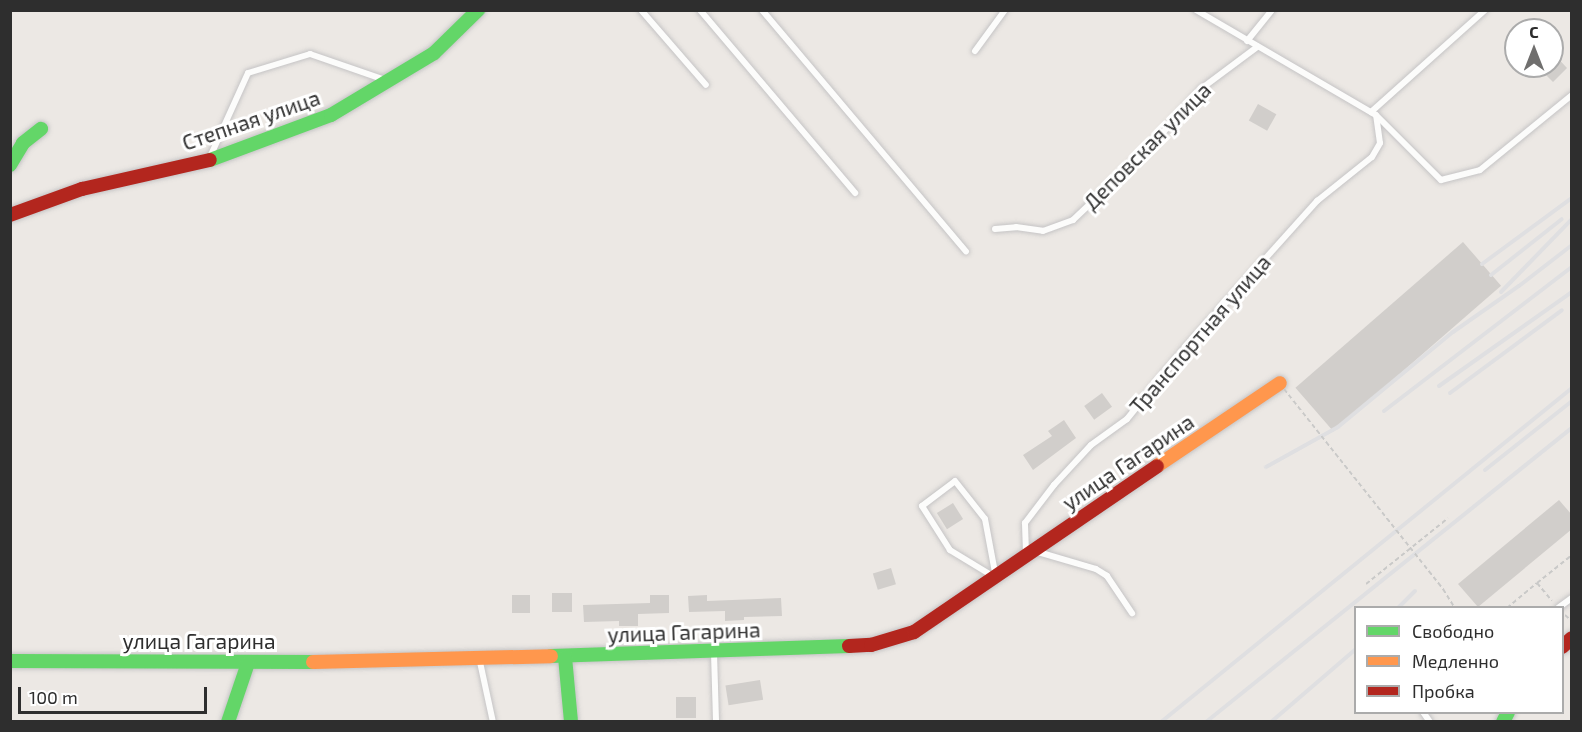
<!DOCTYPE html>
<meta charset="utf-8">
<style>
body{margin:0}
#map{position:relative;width:1582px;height:732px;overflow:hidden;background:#ece8e4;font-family:"Exo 2",sans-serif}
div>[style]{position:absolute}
.building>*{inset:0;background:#d1cecb;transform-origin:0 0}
.path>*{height:2px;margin-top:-1px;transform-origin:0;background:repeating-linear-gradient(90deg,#c9c9c8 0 4.5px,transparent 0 7.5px)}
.roads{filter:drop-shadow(0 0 2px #c5c4c5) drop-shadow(0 0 2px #c5c4c5)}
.lane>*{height:6px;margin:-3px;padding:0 3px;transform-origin:3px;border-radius:3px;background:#fcfcfb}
.fast>*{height:14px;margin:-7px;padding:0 7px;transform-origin:7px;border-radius:7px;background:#63d668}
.slow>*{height:14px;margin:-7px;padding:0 7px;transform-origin:7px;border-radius:7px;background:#ff974d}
.jam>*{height:14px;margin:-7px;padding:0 7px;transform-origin:7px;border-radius:7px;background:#b3261e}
.rail>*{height:4px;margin:-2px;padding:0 2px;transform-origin:2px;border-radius:2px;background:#dfdfe1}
.path-bridge>*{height:2px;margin-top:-1px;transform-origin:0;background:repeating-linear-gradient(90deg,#c9c9c8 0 4.5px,transparent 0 7.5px)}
span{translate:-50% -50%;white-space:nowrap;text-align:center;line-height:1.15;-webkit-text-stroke:6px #fff;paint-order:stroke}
.street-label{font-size:21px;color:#2e2e2e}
.frame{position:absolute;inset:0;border:12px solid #2e2e2e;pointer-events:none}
.legend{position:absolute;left:1354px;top:606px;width:210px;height:108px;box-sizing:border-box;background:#fff;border:2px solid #ababab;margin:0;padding:8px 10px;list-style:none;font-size:18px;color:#2e2e2e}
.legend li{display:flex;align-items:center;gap:12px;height:30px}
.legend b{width:30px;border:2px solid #ababab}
.north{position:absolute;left:1504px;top:18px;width:60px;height:60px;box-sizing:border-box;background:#fff;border:2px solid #ababab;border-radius:50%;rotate:0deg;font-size:16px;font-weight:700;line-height:24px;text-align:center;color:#2e2e2e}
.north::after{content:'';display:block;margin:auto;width:21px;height:27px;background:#706f6e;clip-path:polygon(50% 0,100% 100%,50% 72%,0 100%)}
.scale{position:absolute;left:18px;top:687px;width:189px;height:27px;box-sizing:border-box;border:3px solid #2e2e2e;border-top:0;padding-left:8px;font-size:18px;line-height:21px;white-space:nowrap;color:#2e2e2e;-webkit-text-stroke:4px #fff;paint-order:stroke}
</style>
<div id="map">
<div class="building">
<i style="clip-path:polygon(1552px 52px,1567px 68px,1553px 82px,1537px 66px,1552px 66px)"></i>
<i style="left:1258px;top:104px;width:21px;height:19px;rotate:29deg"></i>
<i style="left:1463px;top:242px;width:58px;height:222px;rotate:49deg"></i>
<i style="left:1102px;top:393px;width:17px;height:22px;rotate:54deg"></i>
<i style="clip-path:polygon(1064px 420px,1076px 438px,1033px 470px,1023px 455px,1052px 436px,1048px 431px)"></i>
<i style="clip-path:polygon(1559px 500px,1572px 515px,1572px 529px,1478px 607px,1458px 584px)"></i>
<i style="left:953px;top:503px;width:19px;height:19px;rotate:58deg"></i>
<i style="left:891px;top:568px;width:17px;height:19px;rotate:73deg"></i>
<i style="left:552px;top:593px;width:20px;height:19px"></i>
<i style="left:512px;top:595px;width:18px;height:18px"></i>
<i style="clip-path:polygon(650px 595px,669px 595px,669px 613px,638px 614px,638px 626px,619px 626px,619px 621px,584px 622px,583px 605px,650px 603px)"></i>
<i style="clip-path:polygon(707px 595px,707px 601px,781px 598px,782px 616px,744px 617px,744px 620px,725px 621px,725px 611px,689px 612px,688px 596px)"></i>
<i style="left:760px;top:680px;width:20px;height:35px;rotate:81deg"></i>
<i style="left:676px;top:697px;width:20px;height:21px"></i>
</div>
<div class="path">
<i style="left:1572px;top:492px;width:2px;rotate:90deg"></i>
<i style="left:1537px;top:583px;width:45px;rotate:-38.7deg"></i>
<i style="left:1366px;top:584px;width:105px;rotate:-38.8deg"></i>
<i style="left:1443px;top:589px;width:22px;rotate:58deg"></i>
<i style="left:1507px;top:608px;width:39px;rotate:-40deg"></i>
<i style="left:1537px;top:583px;width:23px;rotate:50deg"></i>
<i style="left:1565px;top:615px;width:9px;rotate:41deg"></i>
</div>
<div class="roads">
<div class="lane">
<i style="left:641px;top:10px;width:99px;rotate:49.1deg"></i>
<i style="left:700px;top:10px;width:240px;rotate:49.7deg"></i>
<i style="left:762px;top:10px;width:316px;rotate:49.8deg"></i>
<i style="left:1196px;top:10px;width:208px;rotate:30.3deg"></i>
<i style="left:1376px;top:115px;width:92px;rotate:45deg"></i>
<i style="left:1441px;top:180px;width:40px;rotate:-14.4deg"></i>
<i style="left:1480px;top:170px;width:119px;rotate:-39.2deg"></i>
<i style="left:1247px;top:41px;width:40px;rotate:-51deg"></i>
<i style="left:975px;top:51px;width:51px;rotate:-53.8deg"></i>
<i style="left:1371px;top:112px;width:153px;rotate:-41.8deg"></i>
<i style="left:210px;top:157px;width:92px;rotate:-65.7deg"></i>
<i style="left:248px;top:73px;width:65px;rotate:-17deg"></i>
<i style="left:310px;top:54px;width:76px;rotate:19.1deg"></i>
<i style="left:995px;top:229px;width:21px;rotate:-5deg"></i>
<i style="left:1016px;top:227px;width:27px;rotate:8deg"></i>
<i style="left:1043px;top:231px;width:32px;rotate:-20deg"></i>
<i style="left:1073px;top:220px;width:109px;rotate:-43.5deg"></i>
<i style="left:1152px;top:145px;width:76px;rotate:-48.7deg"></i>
<i style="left:1202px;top:88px;width:69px;rotate:-36.7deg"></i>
<i style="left:955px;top:481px;width:48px;rotate:51.7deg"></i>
<i style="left:985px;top:519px;width:60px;rotate:79.4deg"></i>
<i style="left:996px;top:578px;width:54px;rotate:-148.7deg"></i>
<i style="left:950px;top:550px;width:52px;rotate:-122.5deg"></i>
<i style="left:922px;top:506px;width:41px;rotate:-37.1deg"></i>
<i style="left:1038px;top:552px;width:60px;rotate:16.3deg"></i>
<i style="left:1096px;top:569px;width:13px;rotate:32deg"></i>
<i style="left:1107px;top:576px;width:45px;rotate:56deg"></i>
<i style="left:1026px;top:553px;width:30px;rotate:-92deg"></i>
<i style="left:1025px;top:523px;width:48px;rotate:-52.7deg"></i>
<i style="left:1054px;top:485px;width:54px;rotate:-47.2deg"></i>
<i style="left:1091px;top:445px;width:44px;rotate:-35.8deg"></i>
<i style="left:1127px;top:419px;width:92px;rotate:-50.8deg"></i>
<i style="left:1185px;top:348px;width:198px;rotate:-48.1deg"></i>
<i style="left:1317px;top:201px;width:70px;rotate:-38.7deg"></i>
<i style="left:1372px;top:157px;width:16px;rotate:-60deg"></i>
<i style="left:1380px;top:143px;width:28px;rotate:-98deg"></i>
<i style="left:1558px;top:608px;width:17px;rotate:-36deg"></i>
<i style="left:714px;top:653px;width:69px;rotate:88.3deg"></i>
<i style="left:480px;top:662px;width:61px;rotate:77.8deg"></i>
<i style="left:1423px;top:712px;width:12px;rotate:55deg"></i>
</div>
<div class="fast">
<i style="left:210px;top:160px;width:129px;rotate:-20.4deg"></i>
<i style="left:331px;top:115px;width:120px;rotate:-31deg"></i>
<i style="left:434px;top:53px;width:62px;rotate:-44.3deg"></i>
<i style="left:10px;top:165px;width:26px;rotate:-59deg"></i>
<i style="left:23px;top:143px;width:23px;rotate:-38deg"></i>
<i style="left:551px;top:656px;width:298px;rotate:-1.9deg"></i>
<i style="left:565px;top:657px;width:65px;rotate:84.7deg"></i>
<i style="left:10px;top:661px;width:303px;rotate:0.2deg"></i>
<i style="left:228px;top:722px;width:62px;rotate:-71.3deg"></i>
<i style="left:1503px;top:722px;width:11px;rotate:-63deg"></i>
</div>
<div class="slow">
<i style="left:1157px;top:466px;width:148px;rotate:-34deg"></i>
<i style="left:313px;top:662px;width:238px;rotate:-1.4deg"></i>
</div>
<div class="jam">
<i style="left:10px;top:215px;width:77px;rotate:-19.9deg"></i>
<i style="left:82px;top:189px;width:131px;rotate:-12.8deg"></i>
<i style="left:849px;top:646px;width:22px;rotate:-3deg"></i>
<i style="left:871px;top:645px;width:45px;rotate:-16.8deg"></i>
<i style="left:914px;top:632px;width:294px;rotate:-34.3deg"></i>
<i style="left:1562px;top:647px;width:13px;rotate:-42deg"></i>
</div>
</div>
<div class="rail">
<i style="left:1482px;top:264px;width:112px;rotate:-36.3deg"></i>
<i style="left:1491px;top:275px;width:90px;rotate:-38.3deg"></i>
<i style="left:1501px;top:292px;width:102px;rotate:-45.8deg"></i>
<i style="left:1439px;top:386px;width:163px;rotate:-35.3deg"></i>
<i style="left:1450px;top:393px;width:139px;rotate:-36.5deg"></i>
<i style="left:1384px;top:411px;width:237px;rotate:-37.5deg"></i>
<i style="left:1266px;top:467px;width:82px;rotate:-29.1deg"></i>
<i style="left:1338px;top:427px;width:149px;rotate:-39.6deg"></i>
<i style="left:1453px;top:332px;width:80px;rotate:-34.9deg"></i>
<i style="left:1519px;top:286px;width:67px;rotate:-37.7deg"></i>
<i style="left:1485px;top:470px;width:111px;rotate:-38.4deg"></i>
<i style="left:1398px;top:608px;width:24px;rotate:-45deg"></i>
<i style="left:1161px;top:722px;width:530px;rotate:-39.1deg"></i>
<i style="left:1206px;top:722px;width:469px;rotate:-38.8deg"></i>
<i style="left:1271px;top:722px;width:112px;rotate:-40.7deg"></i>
</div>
<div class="path-bridge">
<i style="left:1284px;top:389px;width:256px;rotate:51.5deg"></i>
</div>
<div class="street-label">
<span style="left:251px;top:120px;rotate:-19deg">Степная улица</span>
<span style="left:1147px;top:146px;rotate:-45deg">Деповская улица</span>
<span style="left:1200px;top:334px;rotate:-49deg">Транспортная улица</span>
<span style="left:1128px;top:462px;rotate:-34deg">улица Гагарина</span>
<span style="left:684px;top:632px;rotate:-2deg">улица Гагарина</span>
<span style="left:199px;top:641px">улица Гагарина</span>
</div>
<div class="frame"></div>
<ul class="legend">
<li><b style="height:8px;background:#63d668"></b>Свободно</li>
<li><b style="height:8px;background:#ff974d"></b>Медленно</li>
<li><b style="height:8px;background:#b3261e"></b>Пробка</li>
</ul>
<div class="north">С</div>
<div class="scale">100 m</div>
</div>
